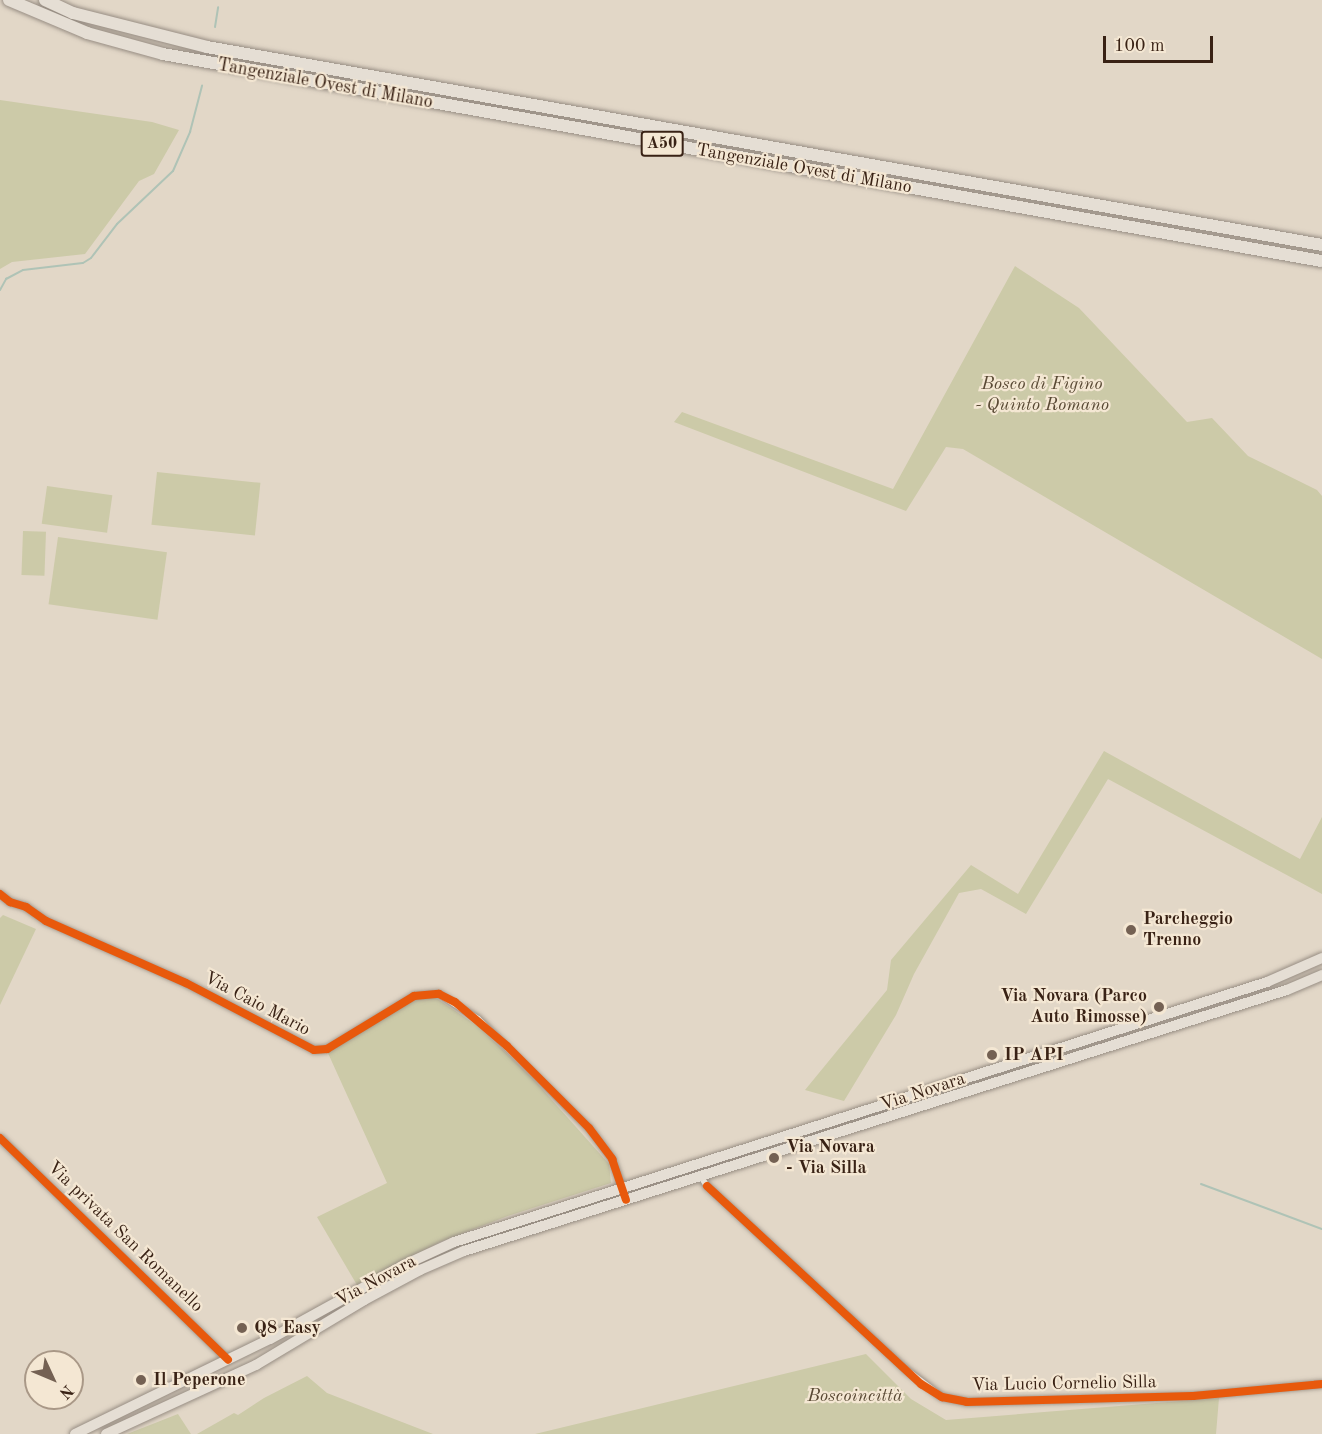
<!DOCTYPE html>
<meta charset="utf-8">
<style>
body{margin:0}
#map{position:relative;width:1322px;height:1434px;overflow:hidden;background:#e2d7c7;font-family:"Old Standard TT",serif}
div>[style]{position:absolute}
.green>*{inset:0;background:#cccaa8;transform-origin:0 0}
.stream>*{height:2px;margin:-1px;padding:0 1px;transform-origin:1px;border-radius:1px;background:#afc3b6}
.roads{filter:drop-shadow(0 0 2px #978d83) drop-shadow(0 0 2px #978d83)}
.street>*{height:6px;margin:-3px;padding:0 3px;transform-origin:3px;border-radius:3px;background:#e8e3db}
.primary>*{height:10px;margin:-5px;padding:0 5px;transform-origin:5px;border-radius:5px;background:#e5ded4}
.highway>*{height:12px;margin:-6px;padding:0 6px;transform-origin:6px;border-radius:6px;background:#e5ded4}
.cycleway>*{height:8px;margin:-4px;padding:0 4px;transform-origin:4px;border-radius:4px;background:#e8590c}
.dots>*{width:16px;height:16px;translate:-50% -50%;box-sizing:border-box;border:3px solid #f4e7d3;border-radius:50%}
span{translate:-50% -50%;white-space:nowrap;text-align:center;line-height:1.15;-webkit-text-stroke:4.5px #f4e7d3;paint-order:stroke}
.shield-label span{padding:2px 4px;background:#f4e7d3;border:2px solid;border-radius:4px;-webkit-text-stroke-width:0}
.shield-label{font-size:16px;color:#392215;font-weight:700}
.street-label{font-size:18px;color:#392215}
.park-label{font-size:18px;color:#594934;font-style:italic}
.poi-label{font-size:18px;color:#392215;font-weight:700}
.left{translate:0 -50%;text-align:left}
.right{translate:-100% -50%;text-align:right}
.north{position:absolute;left:24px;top:1350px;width:60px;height:60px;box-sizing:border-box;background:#f4e7d3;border:2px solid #a99887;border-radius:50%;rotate:134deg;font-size:16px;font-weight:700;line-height:24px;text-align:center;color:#392215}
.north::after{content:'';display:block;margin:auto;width:21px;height:27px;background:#746153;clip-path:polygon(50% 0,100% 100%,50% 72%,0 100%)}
.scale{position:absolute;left:1103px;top:36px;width:110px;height:27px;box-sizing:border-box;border:3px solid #392215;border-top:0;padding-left:8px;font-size:18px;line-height:21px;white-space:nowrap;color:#392215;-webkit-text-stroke:4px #f4e7d3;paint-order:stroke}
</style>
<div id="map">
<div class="green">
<i style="clip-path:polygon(0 100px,152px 122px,179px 130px,154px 174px,139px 181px,85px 254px,12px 262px,0 269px)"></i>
<i style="clip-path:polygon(1015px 266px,1079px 308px,1187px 422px,1212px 418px,1248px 456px,1317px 490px,1322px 496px,1322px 659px,963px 449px,946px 447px,906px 511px,674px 422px,682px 412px,893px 489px)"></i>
<i style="left:157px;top:472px;width:104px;height:53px;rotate:6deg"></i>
<i style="left:47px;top:486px;width:66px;height:38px;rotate:8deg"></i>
<i style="left:23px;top:531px;width:23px;height:44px;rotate:2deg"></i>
<i style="left:58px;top:537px;width:110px;height:68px;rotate:8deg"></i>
<i style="clip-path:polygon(1104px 751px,1300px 859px,1322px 817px,1322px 894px,1108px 779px,1026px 914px,981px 889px,959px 893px,914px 974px,896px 1015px,844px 1101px,805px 1090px,887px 990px,891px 960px,971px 865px,1018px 894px)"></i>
<i style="clip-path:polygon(3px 915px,36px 929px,0 1005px,0 918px)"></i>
<i style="clip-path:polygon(433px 996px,479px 1027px,535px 1081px,609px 1164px,611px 1183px,508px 1216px,440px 1242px,357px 1285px,317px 1217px,387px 1183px,327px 1051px,419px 998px)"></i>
<i style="clip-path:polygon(866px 1354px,911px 1399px,946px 1420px,1219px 1398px,1216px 1434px,535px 1434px)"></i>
<i style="clip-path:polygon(307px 1376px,327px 1393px,433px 1434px,197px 1434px,234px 1413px,238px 1415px,264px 1398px)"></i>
<i style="clip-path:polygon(178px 1414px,191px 1434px,127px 1434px)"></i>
</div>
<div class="stream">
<i style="left:215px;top:27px;width:20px;rotate:-81deg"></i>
<i style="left:0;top:290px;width:13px;rotate:-61deg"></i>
<i style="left:6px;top:279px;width:19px;rotate:-28deg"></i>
<i style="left:23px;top:270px;width:60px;rotate:-6.7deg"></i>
<i style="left:83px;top:263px;width:9px;rotate:-32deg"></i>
<i style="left:91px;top:258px;width:43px;rotate:-52.6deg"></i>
<i style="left:117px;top:224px;width:77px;rotate:-43.4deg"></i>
<i style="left:173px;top:171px;width:43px;rotate:-66.4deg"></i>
<i style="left:190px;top:132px;width:48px;rotate:-75.4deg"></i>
<i style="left:1201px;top:1184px;width:129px;rotate:20.4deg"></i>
</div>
<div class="roads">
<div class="street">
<i style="left:0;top:894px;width:13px;rotate:39deg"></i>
<i style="left:10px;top:902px;width:17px;rotate:17deg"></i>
<i style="left:26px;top:907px;width:24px;rotate:35deg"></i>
<i style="left:46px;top:921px;width:153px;rotate:23.9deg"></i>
<i style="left:186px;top:983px;width:144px;rotate:27.6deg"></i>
<i style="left:314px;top:1050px;width:13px;rotate:-4deg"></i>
<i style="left:327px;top:1049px;width:102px;rotate:-31.3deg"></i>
<i style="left:414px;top:996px;width:25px;rotate:-5deg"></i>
<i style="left:439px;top:994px;width:46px;rotate:32.7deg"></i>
<i style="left:478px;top:1019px;width:156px;rotate:44.5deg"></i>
<i style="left:589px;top:1128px;width:39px;rotate:53deg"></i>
<i style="left:612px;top:1159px;width:33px;rotate:70deg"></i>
<i style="left:0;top:1138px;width:318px;rotate:44.2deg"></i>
<i style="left:700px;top:1175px;width:13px;rotate:58deg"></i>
<i style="left:707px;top:1186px;width:270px;rotate:42.7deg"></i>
<i style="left:905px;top:1369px;width:46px;rotate:37.1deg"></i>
<i style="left:942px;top:1397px;width:25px;rotate:11deg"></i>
<i style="left:967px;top:1402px;width:226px;rotate:-1.5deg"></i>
<i style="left:1193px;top:1396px;width:130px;rotate:-5.3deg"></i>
</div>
<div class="primary">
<i style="left:75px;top:1434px;width:217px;rotate:-26deg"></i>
<i style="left:270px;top:1339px;width:153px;rotate:-28.9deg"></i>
<i style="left:404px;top:1265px;width:55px;rotate:-24.7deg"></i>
<i style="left:454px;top:1242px;width:854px;rotate:-17.73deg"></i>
<i style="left:1267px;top:982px;width:60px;rotate:-23.6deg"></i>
<i style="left:106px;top:1434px;width:165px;rotate:-24.7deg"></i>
<i style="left:256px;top:1365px;width:126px;rotate:-31deg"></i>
<i style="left:364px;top:1300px;width:64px;rotate:-28.2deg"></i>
<i style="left:420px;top:1270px;width:48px;rotate:-23.4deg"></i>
<i style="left:464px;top:1251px;width:863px;rotate:-17.6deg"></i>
<i style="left:1287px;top:990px;width:38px;rotate:-23deg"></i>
</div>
<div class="highway">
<i style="left:9px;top:0;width:85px;rotate:22.9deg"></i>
<i style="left:87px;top:33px;width:79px;rotate:15.4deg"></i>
<i style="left:163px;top:54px;width:1177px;rotate:10.13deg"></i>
<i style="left:45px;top:0;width:31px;rotate:25deg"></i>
<i style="left:73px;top:13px;width:138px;rotate:14.2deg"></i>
<i style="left:207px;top:47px;width:1132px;rotate:10.07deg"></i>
</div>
</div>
<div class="cycleway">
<i style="left:0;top:894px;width:13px;rotate:39deg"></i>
<i style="left:10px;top:902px;width:17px;rotate:17deg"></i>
<i style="left:26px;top:907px;width:24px;rotate:35deg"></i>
<i style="left:46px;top:921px;width:153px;rotate:23.9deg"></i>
<i style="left:186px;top:983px;width:144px;rotate:27.6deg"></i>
<i style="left:314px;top:1050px;width:13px;rotate:-4deg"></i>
<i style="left:327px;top:1049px;width:102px;rotate:-31.3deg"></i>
<i style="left:414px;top:996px;width:25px;rotate:-5deg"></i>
<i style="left:439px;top:994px;width:18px;rotate:27deg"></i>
<i style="left:455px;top:1002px;width:68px;rotate:40.2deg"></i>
<i style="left:507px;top:1046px;width:116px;rotate:45deg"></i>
<i style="left:589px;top:1128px;width:39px;rotate:53deg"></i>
<i style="left:612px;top:1159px;width:43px;rotate:71.1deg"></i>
<i style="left:0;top:1138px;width:318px;rotate:44.2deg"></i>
<i style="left:707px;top:1186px;width:292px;rotate:42.8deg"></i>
<i style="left:921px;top:1384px;width:25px;rotate:32deg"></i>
<i style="left:942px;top:1397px;width:25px;rotate:11deg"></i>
<i style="left:967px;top:1402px;width:226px;rotate:-1.5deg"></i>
<i style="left:1193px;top:1396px;width:130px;rotate:-5.3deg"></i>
</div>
<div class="dots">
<i style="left:1131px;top:930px;background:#746153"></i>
<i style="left:1159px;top:1007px;background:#746153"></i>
<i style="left:992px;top:1055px;background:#746153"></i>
<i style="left:774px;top:1158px;background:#746153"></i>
<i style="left:242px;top:1328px;background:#746153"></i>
<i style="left:141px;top:1380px;background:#746153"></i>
</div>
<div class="shield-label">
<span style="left:662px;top:144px">A50</span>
</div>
<div class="street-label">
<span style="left:325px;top:84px;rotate:10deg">Tangenziale Ovest di Milano</span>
<span style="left:804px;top:169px;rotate:10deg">Tangenziale Ovest di Milano</span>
<span style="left:257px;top:1004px;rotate:28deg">Via Caio Mario</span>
<span style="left:923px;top:1092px;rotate:-18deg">Via Novara</span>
<span style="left:125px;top:1237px;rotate:44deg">Via privata San Romanello</span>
<span style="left:376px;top:1281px;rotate:-28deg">Via Novara</span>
<span style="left:1064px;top:1384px;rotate:-1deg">Via Lucio Cornelio Silla</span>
</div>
<div class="park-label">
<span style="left:1042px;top:395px">Bosco di Figino<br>- Quinto Romano</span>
<span style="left:855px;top:1396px">Boscoincittà</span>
</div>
<div class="poi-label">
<span class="left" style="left:1143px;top:930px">Parcheggio<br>Trenno</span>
<span class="right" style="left:1147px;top:1007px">Via Novara (Parco<br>Auto Rimosse)</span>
<span class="left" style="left:1004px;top:1055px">IP API</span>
<span class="left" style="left:786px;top:1158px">Via Novara<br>- Via Silla</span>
<span class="left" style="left:254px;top:1328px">Q8 Easy</span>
<span class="left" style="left:153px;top:1380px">Il Peperone</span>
</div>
<div class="north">N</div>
<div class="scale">100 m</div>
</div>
